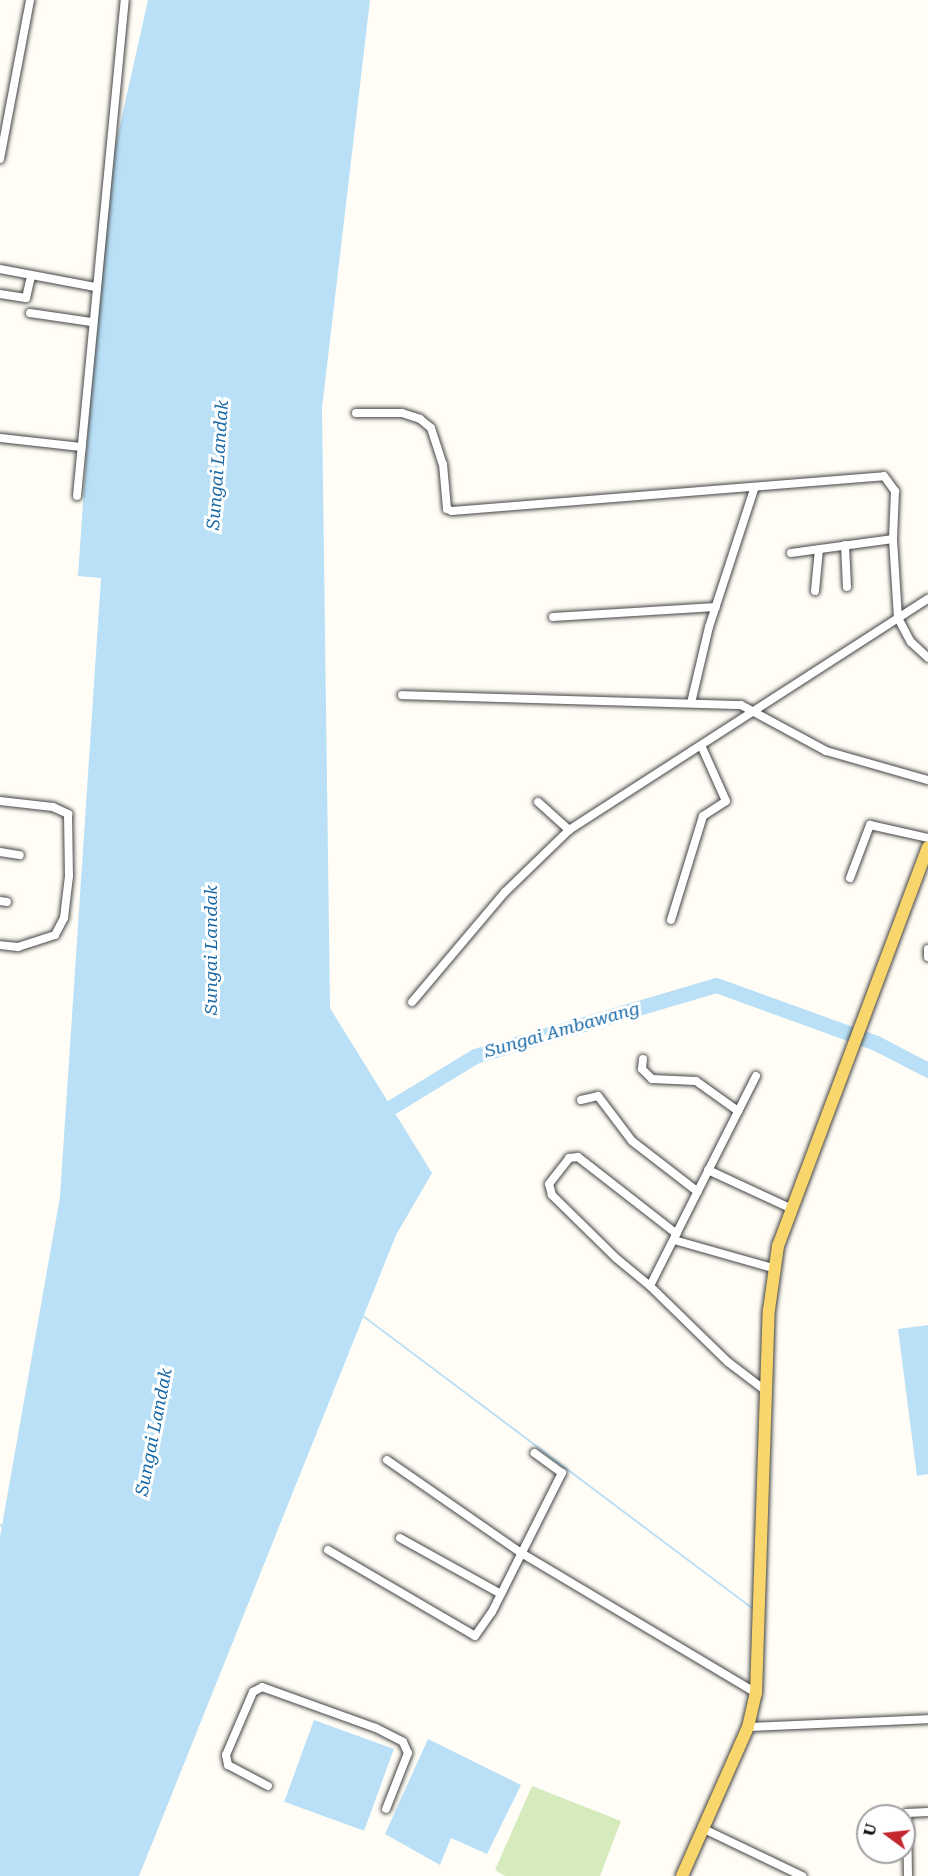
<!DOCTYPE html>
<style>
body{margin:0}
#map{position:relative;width:928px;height:1876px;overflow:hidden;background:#fffdf5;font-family:"Roboto Serif",serif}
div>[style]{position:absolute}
.green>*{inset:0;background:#d5ebbd}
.water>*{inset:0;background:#b9e0f7;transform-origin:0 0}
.stream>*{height:2px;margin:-1px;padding:0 1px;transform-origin:1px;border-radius:1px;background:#b9e0f7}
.river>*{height:15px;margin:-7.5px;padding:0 7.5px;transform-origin:7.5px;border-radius:7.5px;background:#b9e0f7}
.roads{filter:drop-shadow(0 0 2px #444) drop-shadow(0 0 2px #444)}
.street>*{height:8px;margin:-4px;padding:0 4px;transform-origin:4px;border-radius:4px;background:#fff}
.primary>*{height:12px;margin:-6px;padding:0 6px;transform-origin:6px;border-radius:6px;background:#f9d66b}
span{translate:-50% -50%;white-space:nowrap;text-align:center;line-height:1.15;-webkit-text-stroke:6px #fff;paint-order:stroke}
.water-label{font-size:18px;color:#1768a6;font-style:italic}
.north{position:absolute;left:856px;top:1804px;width:60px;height:60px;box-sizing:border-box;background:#fff;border:2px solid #a0a0a0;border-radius:50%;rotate:285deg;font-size:16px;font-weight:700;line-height:24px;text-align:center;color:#111}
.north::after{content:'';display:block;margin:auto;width:21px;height:27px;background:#c4262e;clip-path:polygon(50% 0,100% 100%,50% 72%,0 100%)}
</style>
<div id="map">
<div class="green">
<i style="clip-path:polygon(532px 1786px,621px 1821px,600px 1876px,505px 1876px,495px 1870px)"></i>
</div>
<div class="water">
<i style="clip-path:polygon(148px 0,370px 0,322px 408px,330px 1008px,432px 1173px,396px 1235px,139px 1876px,0 1876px,0 1537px,60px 1197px,101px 578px,78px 576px,92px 372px,110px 170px)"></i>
<i style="clip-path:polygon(928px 1325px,928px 1474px,917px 1476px,898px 1329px)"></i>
<i style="left:314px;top:1720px;width:85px;height:87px;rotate:20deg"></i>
<i style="clip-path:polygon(428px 1739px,521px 1785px,487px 1854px,451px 1838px,440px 1865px,385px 1834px)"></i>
</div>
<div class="stream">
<i style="left:363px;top:1316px;width:486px;rotate:36.9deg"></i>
<i style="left:0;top:1525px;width:2px;rotate:27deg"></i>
</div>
<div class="river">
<i style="left:375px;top:1117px;width:117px;rotate:-31.4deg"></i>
<i style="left:475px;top:1056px;width:251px;rotate:-16.4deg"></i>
<i style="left:716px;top:985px;width:170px;rotate:19.9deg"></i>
<i style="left:876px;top:1043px;width:59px;rotate:27.4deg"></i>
</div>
<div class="roads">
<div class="street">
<i style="left:0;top:159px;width:162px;rotate:-79.3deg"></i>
<i style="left:0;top:269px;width:97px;rotate:10.7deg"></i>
<i style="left:0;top:294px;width:26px;rotate:9deg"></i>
<i style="left:26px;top:298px;width:23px;rotate:-77deg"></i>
<i style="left:30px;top:313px;width:62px;rotate:8.4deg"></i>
<i style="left:356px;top:413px;width:46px"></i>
<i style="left:402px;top:413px;width:19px;rotate:18deg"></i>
<i style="left:420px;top:419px;width:14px;rotate:39deg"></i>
<i style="left:431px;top:428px;width:38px;rotate:72deg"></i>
<i style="left:443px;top:464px;width:45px;rotate:84.9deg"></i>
<i style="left:447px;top:509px;width:5px;rotate:22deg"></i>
<i style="left:452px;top:511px;width:433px;rotate:-4.6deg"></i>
<i style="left:884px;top:476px;width:19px;rotate:54deg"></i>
<i style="left:895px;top:491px;width:48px;rotate:92.4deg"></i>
<i style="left:893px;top:539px;width:79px;rotate:86.4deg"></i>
<i style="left:898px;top:618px;width:27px;rotate:62deg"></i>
<i style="left:911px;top:642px;width:23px;rotate:43deg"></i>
<i style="left:0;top:438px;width:82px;rotate:6.3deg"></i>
<i style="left:77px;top:496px;width:498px;rotate:-84.5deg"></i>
<i style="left:845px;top:545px;width:42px;rotate:87.3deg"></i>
<i style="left:791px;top:553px;width:103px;rotate:-7.8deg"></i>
<i style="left:815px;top:591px;width:42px;rotate:-84.6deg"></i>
<i style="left:553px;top:617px;width:163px;rotate:-3.5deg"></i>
<i style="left:402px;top:695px;width:339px;rotate:1.7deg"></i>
<i style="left:741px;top:705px;width:97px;rotate:28.4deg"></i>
<i style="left:826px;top:751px;width:106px;rotate:15.9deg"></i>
<i style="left:691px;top:703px;width:78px;rotate:-76.7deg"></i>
<i style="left:709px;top:627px;width:145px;rotate:-71.9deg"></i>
<i style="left:0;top:801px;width:53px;rotate:6.5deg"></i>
<i style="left:53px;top:807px;width:17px;rotate:25deg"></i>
<i style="left:68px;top:814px;width:62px;rotate:89.1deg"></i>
<i style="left:69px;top:876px;width:42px;rotate:96.8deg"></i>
<i style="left:64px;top:918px;width:19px;rotate:118deg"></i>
<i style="left:55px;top:935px;width:39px;rotate:162deg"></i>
<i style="left:18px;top:947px;width:18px;rotate:-174deg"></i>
<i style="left:538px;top:802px;width:42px;rotate:42.1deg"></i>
<i style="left:0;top:852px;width:20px;rotate:9deg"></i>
<i style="left:850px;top:878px;width:57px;rotate:-69.3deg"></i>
<i style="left:870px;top:825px;width:59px;rotate:12.6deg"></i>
<i style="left:0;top:901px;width:7px;rotate:8deg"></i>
<i style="left:671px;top:920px;width:109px;rotate:-72.9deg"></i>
<i style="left:703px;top:816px;width:27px;rotate:-33deg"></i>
<i style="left:726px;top:801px;width:61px;rotate:-114.1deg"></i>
<i style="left:928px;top:949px;width:8px;rotate:90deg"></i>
<i style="left:412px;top:1002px;width:144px;rotate:-49.8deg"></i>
<i style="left:505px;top:892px;width:89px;rotate:-44.1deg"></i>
<i style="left:569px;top:830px;width:427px;rotate:-32.8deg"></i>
<i style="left:643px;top:1059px;width:10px;rotate:96deg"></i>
<i style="left:642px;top:1069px;width:14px;rotate:45deg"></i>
<i style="left:652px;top:1079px;width:44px;rotate:2.6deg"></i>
<i style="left:696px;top:1081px;width:52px;rotate:35.5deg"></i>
<i style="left:756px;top:1076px;width:235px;rotate:116.8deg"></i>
<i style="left:650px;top:1286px;width:109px;rotate:44.3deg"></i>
<i style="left:728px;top:1362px;width:48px;rotate:37.3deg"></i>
<i style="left:581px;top:1100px;width:17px;rotate:-13deg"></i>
<i style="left:598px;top:1096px;width:56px;rotate:52.9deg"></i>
<i style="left:632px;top:1141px;width:83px;rotate:37.7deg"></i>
<i style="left:708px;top:1170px;width:90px;rotate:24.9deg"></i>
<i style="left:674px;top:1240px;width:103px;rotate:15.8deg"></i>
<i style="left:650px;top:1286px;width:44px;rotate:-140.5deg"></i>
<i style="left:616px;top:1258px;width:90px;rotate:-135.5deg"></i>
<i style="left:552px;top:1195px;width:11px;rotate:-105deg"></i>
<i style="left:549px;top:1184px;width:33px;rotate:-52deg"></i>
<i style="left:569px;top:1158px;width:9px;rotate:-6deg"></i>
<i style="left:578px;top:1157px;width:125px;rotate:37.9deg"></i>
<i style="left:387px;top:1460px;width:165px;rotate:34.7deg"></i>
<i style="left:523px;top:1554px;width:271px;rotate:30.8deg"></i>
<i style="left:400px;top:1538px;width:115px;rotate:29deg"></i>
<i style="left:328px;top:1550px;width:170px;rotate:30.3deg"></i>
<i style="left:475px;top:1636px;width:29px;rotate:-55deg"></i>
<i style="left:492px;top:1612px;width:156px;rotate:-63.3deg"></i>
<i style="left:562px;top:1473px;width:34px;rotate:-144deg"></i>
<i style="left:748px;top:1727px;width:180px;rotate:-2.5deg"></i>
<i style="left:268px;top:1786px;width:45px;rotate:-152.3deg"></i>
<i style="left:228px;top:1765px;width:10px;rotate:-101deg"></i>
<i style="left:226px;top:1755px;width:69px;rotate:-66.8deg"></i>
<i style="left:253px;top:1692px;width:10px;rotate:-29deg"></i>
<i style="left:262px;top:1687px;width:121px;rotate:19.8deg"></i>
<i style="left:376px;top:1728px;width:30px;rotate:27deg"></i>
<i style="left:403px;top:1742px;width:12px;rotate:66deg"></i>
<i style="left:408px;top:1753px;width:60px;rotate:111.4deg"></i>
<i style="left:704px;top:1829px;width:109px;rotate:25.6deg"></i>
<i style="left:908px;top:1876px;width:63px;rotate:-90.9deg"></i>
<i style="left:907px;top:1813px;width:21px;rotate:-3deg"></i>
</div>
<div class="primary">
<i style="left:682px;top:1876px;width:163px;rotate:-66.1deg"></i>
<i style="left:748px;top:1727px;width:35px;rotate:-77deg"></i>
<i style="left:756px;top:1693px;width:383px;rotate:-88.1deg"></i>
<i style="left:769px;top:1310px;width:65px;rotate:-82deg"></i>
<i style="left:778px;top:1246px;width:426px;rotate:-69.4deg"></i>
</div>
</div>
<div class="water-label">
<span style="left:218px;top:465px;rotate:-86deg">Sungai Landak</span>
<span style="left:211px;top:950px;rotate:-90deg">Sungai Landak</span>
<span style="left:562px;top:1030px;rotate:-16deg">Sungai Ambawang</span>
<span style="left:154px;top:1432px;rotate:-79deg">Sungai Landak</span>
</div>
<div class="north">U</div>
</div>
